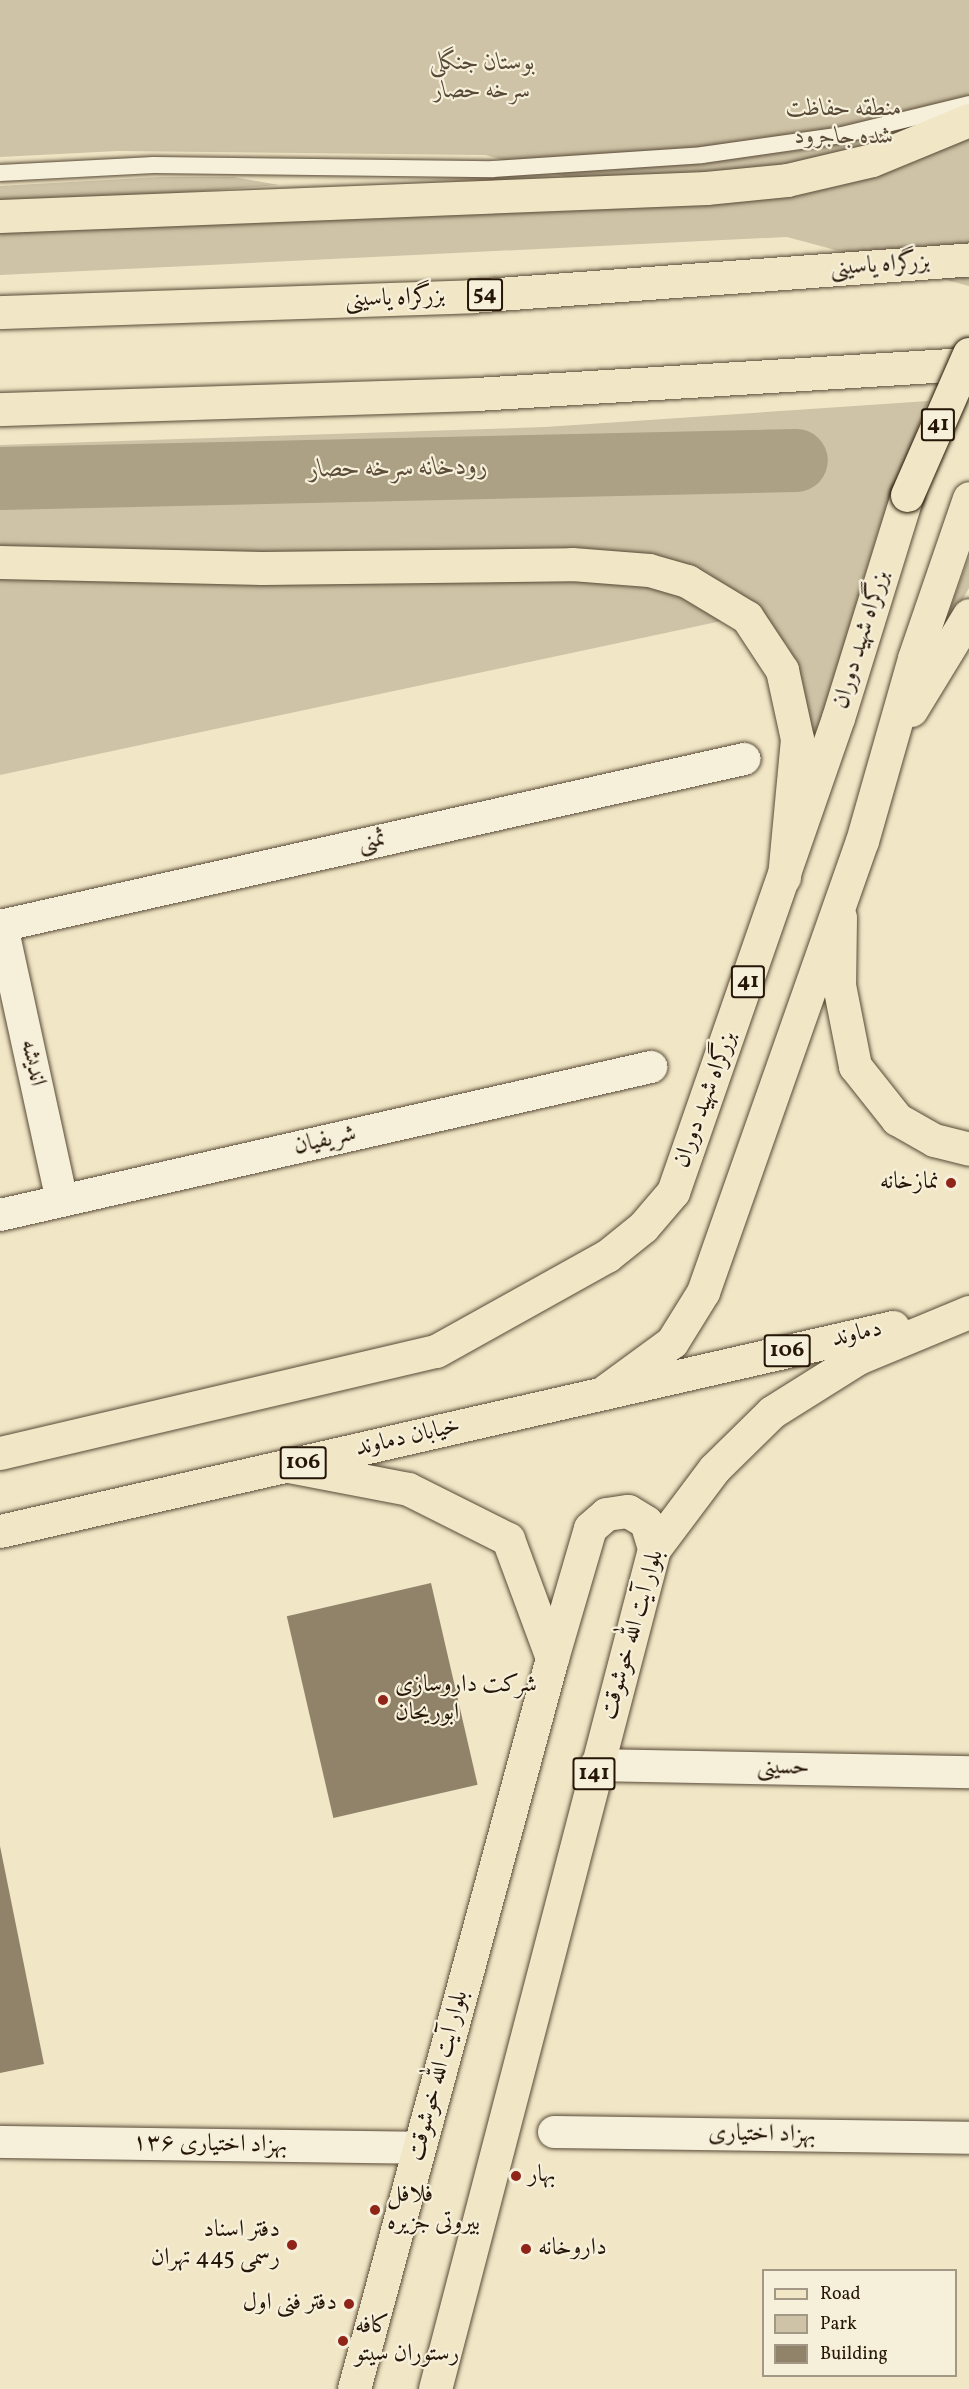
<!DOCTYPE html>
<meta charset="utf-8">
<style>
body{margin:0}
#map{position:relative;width:969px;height:2389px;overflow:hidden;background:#f1e7c6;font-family:Vollkorn,Amiri,serif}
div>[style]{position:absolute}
.green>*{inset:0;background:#cec3a6}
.river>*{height:63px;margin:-31.5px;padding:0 31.5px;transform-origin:31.5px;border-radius:31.5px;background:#aca085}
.building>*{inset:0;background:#90836a;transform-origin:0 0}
.roads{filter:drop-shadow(0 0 2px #594a37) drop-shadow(0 0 2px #594a37)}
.service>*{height:16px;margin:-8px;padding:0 8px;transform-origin:8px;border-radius:8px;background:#f6efda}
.minor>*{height:32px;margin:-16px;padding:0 16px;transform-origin:16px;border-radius:16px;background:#f6efda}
.primary>*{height:33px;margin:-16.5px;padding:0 16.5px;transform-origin:16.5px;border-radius:16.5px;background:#f1e7c6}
.trunk>*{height:33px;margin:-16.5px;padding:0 16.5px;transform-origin:16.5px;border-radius:16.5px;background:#f1e7c6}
.bridges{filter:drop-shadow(0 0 2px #261607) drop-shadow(0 0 2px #261607)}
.trunk-bridge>*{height:33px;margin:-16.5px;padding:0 16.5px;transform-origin:16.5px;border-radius:16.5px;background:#f1e7c6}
.dots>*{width:16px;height:16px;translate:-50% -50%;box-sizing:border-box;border:3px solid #f6efda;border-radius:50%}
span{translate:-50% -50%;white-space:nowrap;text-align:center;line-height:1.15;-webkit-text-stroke:4.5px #f6efda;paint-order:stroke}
.shield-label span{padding:2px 4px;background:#f6efda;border:2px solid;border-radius:4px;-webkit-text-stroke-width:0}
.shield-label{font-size:22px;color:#261607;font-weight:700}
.park-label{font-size:24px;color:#584a37;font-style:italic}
.street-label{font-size:24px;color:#261607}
.poi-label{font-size:24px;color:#261607}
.right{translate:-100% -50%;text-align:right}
.left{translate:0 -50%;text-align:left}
.water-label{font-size:26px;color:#5c4d39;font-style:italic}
.legend{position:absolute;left:762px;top:2269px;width:195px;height:108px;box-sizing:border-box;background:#f6efda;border:2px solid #a39886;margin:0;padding:8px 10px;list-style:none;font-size:18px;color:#261607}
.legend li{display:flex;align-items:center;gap:12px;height:30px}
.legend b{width:30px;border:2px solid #a39886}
</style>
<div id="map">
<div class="green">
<i style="clip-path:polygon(0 0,969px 0,969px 286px,787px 237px,0 275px,0 229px,656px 201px,485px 155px,118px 151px,0 157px)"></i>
<i style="clip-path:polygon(159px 177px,234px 177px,279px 185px,0 207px,0 186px)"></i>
<i style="clip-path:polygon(928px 401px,879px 529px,804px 779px,798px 668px,787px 645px,744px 598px,685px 564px,0 548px,0 445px,545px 427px)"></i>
<i style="clip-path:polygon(969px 557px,969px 588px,936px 647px)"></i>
<i style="clip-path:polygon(0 571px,653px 582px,731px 619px,0 775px)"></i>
</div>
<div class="river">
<i style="left:0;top:478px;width:796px;rotate:-1.3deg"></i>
</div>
<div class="building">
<i style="left:431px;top:1583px;width:207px;height:148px;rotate:77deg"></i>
<i style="clip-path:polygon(0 1846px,44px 2064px,0 2073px)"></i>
</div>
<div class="roads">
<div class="service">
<i style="left:0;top:173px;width:154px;rotate:-3deg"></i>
<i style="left:154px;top:165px;width:339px;rotate:0.7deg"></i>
<i style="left:493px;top:169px;width:209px;rotate:-3.8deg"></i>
<i style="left:702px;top:155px;width:141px;rotate:-8.1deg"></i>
<i style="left:842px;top:135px;width:131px;rotate:-13.7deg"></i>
</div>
<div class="minor">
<i style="left:0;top:926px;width:763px;rotate:-12.65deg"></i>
<i style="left:2px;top:926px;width:281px;rotate:77.7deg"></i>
<i style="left:0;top:1215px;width:668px;rotate:-12.81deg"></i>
<i style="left:596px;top:1765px;width:373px;rotate:1.1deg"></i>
<i style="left:554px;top:2132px;width:415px;rotate:0.8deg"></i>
<i style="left:0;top:2142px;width:419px;rotate:0.8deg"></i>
</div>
<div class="primary">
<i style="left:840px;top:917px;width:68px;rotate:90.8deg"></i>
<i style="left:839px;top:985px;width:83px;rotate:78.8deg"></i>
<i style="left:855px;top:1066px;width:68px;rotate:51.6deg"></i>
<i style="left:897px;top:1119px;width:43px;rotate:29.6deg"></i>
<i style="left:934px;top:1140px;width:36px;rotate:14deg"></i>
<i style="left:0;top:1453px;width:448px;rotate:-13.2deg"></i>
<i style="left:289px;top:1466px;width:121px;rotate:10.9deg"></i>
<i style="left:408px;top:1489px;width:112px;rotate:26.6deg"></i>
<i style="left:508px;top:1539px;width:127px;rotate:69.7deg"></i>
<i style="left:552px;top:1658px;width:757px;rotate:105.16deg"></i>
<i style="left:0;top:1531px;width:916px;rotate:-12.87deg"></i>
<i style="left:552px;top:1658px;width:135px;rotate:-73.7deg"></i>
<i style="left:590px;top:1528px;width:21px;rotate:-41deg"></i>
<i style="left:606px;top:1514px;width:22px;rotate:-8deg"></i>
<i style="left:628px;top:1511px;width:21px;rotate:31deg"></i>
<i style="left:646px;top:1522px;width:28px;rotate:73deg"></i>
<i style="left:435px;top:2389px;width:868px;rotate:-75.39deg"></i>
<i style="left:654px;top:1549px;width:100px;rotate:-53.1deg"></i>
<i style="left:714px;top:1469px;width:81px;rotate:-44.5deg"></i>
<i style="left:772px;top:1412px;width:102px;rotate:-32.1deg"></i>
<i style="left:858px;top:1358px;width:120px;rotate:-22.5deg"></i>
</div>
<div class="trunk">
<i style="left:0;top:216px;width:707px;rotate:-2.27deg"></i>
<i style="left:706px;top:188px;width:81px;rotate:-5.6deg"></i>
<i style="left:787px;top:180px;width:87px;rotate:-13.2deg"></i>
<i style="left:872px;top:160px;width:105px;rotate:-22.4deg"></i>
<i style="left:0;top:312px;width:471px;rotate:-1.9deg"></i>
<i style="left:471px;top:296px;width:499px;rotate:-4.2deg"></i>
<i style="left:0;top:409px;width:476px;rotate:-1.8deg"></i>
<i style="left:476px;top:394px;width:494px;rotate:-3.5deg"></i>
<i style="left:0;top:562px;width:262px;rotate:1.3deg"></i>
<i style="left:262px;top:568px;width:310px;rotate:-0.7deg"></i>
<i style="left:572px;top:564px;width:77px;rotate:4.5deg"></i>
<i style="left:649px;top:570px;width:40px;rotate:16deg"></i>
<i style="left:687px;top:581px;width:70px;rotate:31deg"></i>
<i style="left:747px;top:617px;width:64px;rotate:56.6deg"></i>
<i style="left:782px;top:670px;width:71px;rotate:77.7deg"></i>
<i style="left:797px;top:739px;width:139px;rotate:95.4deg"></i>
<i style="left:911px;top:710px;width:111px;rotate:-58.6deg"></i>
<i style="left:436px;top:1351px;width:196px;rotate:-29.1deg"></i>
<i style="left:607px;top:1256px;width:46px;rotate:-38.9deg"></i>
<i style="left:643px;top:1227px;width:46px;rotate:-49.4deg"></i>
<i style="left:673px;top:1192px;width:502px;rotate:-70.81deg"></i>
<i style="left:838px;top:718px;width:233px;rotate:-72.8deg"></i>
<i style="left:605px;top:1391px;width:83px;rotate:-36.2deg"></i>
<i style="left:672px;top:1342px;width:59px;rotate:-58.2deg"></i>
<i style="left:703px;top:1292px;width:478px;rotate:-70.6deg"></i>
<i style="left:862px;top:841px;width:190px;rotate:-74.1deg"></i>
<i style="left:914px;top:658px;width:169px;rotate:-71deg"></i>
</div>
</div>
<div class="bridges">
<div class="trunk-bridge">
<i style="left:907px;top:495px;width:154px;rotate:-66.3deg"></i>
</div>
</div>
<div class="dots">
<i style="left:951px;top:1183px;background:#8f2418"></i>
<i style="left:383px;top:1700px;background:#8f2418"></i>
<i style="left:516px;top:2176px;background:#8f2418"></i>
<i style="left:375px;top:2210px;background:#8f2418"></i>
<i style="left:292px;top:2245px;background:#8f2418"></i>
<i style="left:526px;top:2249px;background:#8f2418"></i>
<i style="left:349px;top:2304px;background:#8f2418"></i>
<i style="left:343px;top:2341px;background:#8f2418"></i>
</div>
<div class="shield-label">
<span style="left:485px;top:295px">54</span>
<span style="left:938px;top:425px">41</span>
<span style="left:748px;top:982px">41</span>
<span style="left:787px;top:1351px">106</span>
<span style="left:303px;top:1463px">106</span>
<span style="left:594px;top:1774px">141</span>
</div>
<div class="park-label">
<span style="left:482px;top:78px">بوستان جنگلی<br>سرخه حصار</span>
<span style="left:844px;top:124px">منطقه حفاظت<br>شده جاجرود</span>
</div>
<div class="street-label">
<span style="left:880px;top:266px;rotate:-4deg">بزرگراه یاسینی</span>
<span style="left:395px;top:299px;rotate:-2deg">بزرگراه یاسینی</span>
<span style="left:862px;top:640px;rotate:-73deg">بزرگراه شهید دوران</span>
<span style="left:372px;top:842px;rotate:-13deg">ثمنی</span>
<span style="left:32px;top:1063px;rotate:78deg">اندیشه</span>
<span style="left:706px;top:1100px;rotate:-70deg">بزرگراه شهید دوران</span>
<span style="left:325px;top:1141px;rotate:-13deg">شریفیان</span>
<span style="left:857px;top:1335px;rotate:-13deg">دماوند</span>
<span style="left:408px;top:1438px;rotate:-13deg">خیابان دماوند</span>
<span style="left:633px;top:1635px;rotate:-74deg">بلوار آیت الله خوشوقت</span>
<span style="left:783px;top:1768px;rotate:1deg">حسینی</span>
<span style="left:439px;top:2076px;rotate:-75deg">بلوار آیت الله خوشوقت</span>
<span style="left:762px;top:2135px;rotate:1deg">بهزاد اختیاری</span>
<span style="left:210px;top:2145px;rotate:1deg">بهزاد اختیاری ۱۳۶</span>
</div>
<div class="poi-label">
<span class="right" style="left:939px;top:1183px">نمازخانه</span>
<span class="left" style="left:395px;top:1700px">شرکت داروسازی<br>ابوریحان</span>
<span class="left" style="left:528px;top:2176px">بهار</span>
<span class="left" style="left:387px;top:2210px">فلافل<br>بیروتی جزیره</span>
<span class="right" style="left:280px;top:2245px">دفتر اسناد<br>رسمی 445 تهران</span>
<span class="left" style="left:538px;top:2249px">داروخانه</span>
<span class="right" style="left:337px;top:2304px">دفتر فنی اول</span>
<span class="left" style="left:355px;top:2341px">کافه<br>رستوران سیتو</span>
</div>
<div class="water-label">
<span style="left:398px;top:469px;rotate:-1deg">رودخانه سرخه حصار</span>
</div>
<ul class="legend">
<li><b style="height:8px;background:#f1e7c6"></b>Road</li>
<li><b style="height:16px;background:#cec3a6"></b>Park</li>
<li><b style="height:16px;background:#90836a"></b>Building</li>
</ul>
</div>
